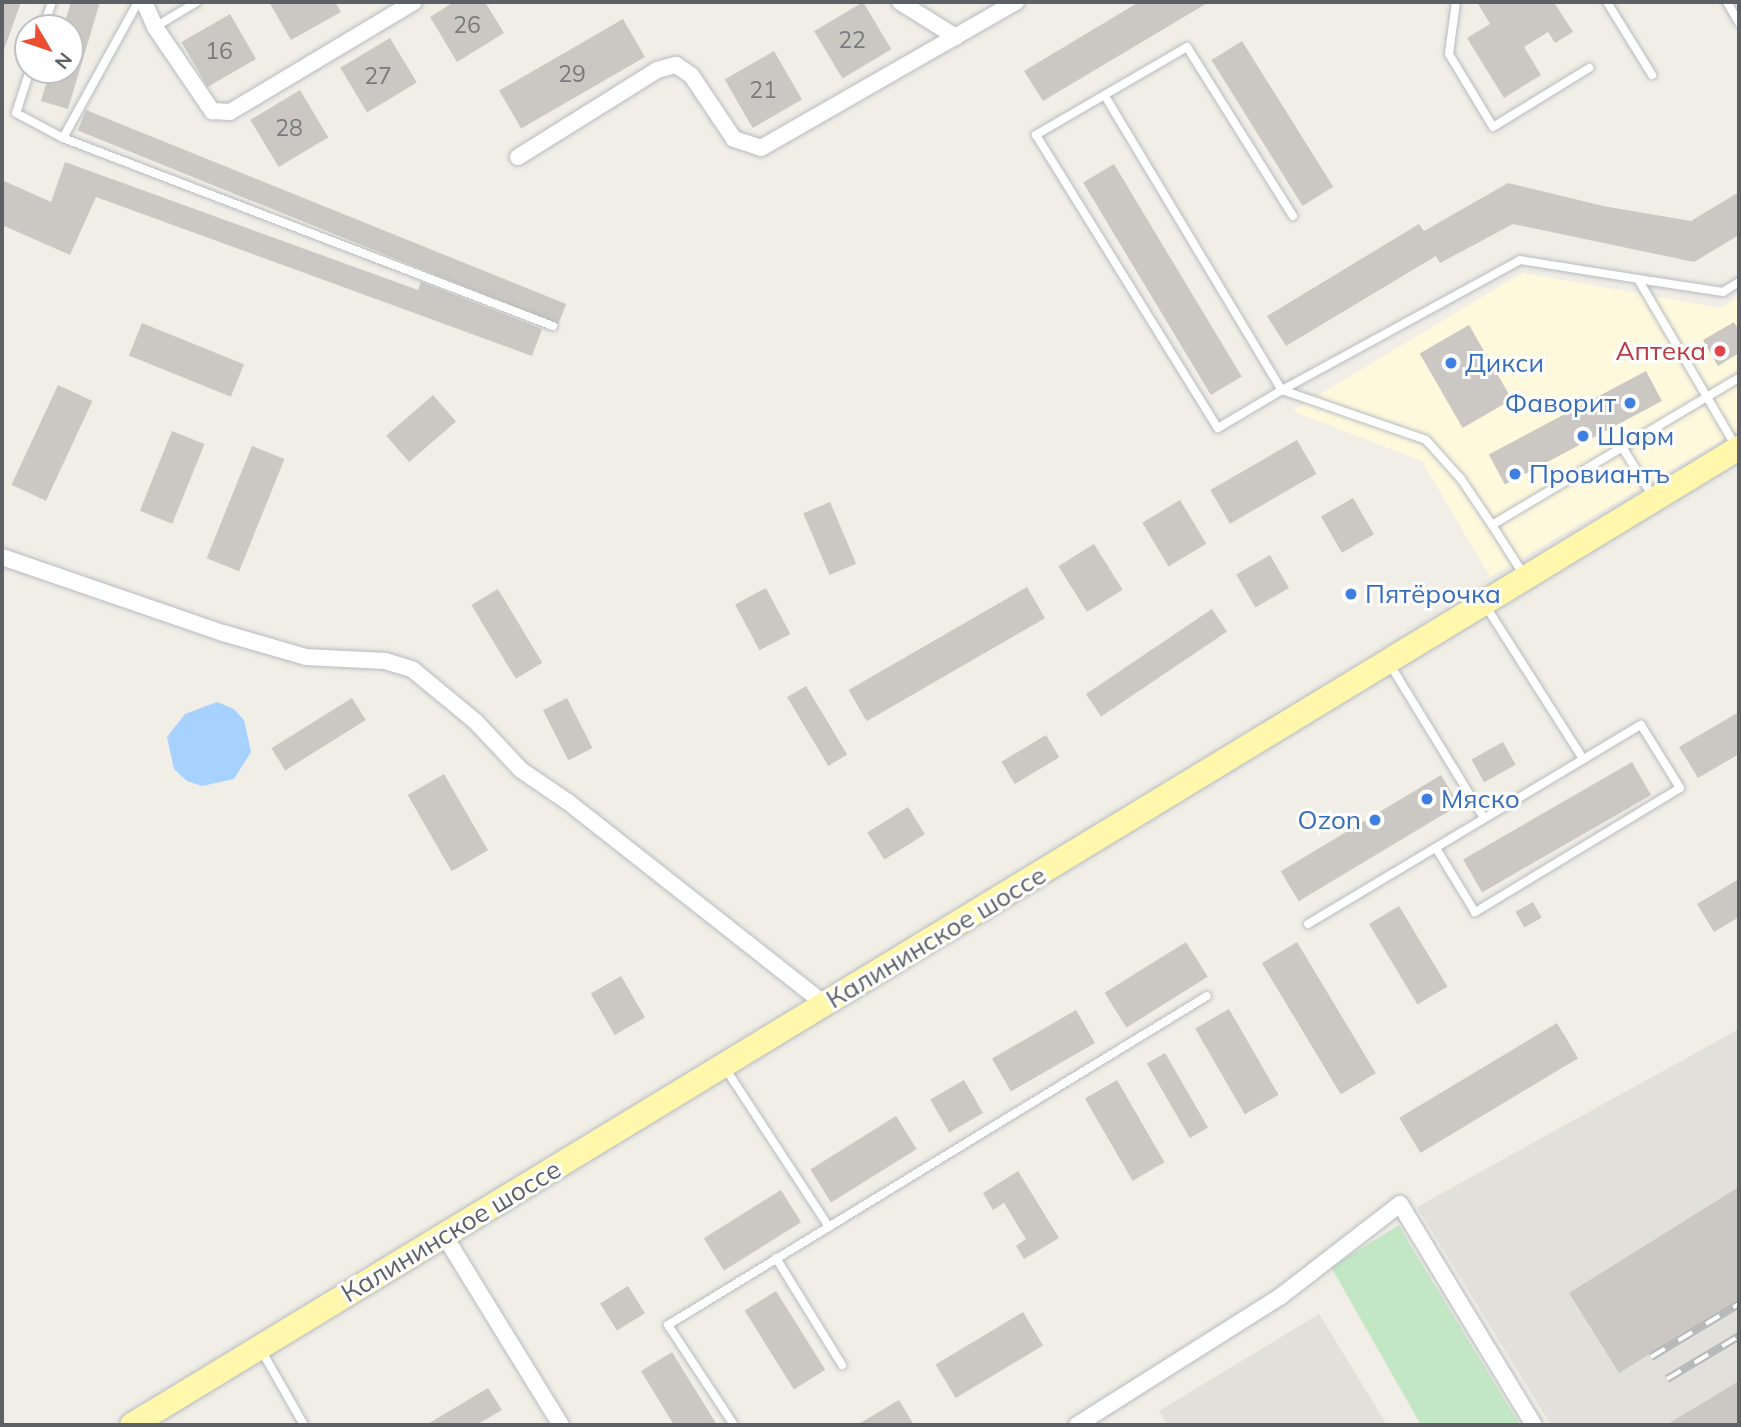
<!DOCTYPE html>
<meta charset="utf-8">
<style>
body{margin:0}
#map{position:relative;width:1741px;height:1427px;overflow:hidden;background:#f0eee6;font-family:Mulish,sans-serif}
div>[style]{position:absolute}
.commercial>*{inset:0;background:#fef9dd}
.industrial>*{inset:0;background:#e1e0da}
.green>*{inset:0;background:#c3e7c5}
.water>*{inset:0;background:#a7d2ff}
.building>*{inset:0;background:#cbc8c3;transform-origin:0 0}
.roads{filter:drop-shadow(0 0 2px #b8bbc0) drop-shadow(0 0 2px #b8bbc0)}
.lane>*{height:8px;margin:-4px;padding:0 4px;transform-origin:4px;border-radius:4px;background:#fff}
.street>*{height:16px;margin:-8px;padding:0 8px;transform-origin:8px;border-radius:8px;background:#fff}
.primary>*{height:24px;margin:-12px;padding:0 12px;transform-origin:12px;border-radius:12px;background:#fff8ac}
.rail>*{height:8px;margin-top:-4px;transform-origin:0;background:repeating-linear-gradient(90deg,#fff 0 16px,#b6b7b7 0 32px);box-sizing:border-box;border-block:2px solid #b6b7b7}
.dots>*{width:19px;height:19px;translate:-50% -50%;box-sizing:border-box;border:4px solid #fff;border-radius:50%}
span{translate:-50% -50%;white-space:nowrap;text-align:center;line-height:1.15;-webkit-text-stroke:6px #fff;paint-order:stroke}
.number-label{font-size:23px;color:#787b7d}
.number-label span{-webkit-text-stroke-width:0}
.health-label{font-size:26px;color:#be3a42}
.right{translate:-100% -50%;text-align:right}
.shop-label{font-size:26px;color:#366cbe}
.left{translate:0 -50%;text-align:left}
.street-label{font-size:26px;color:#5d6166}
.frame{position:absolute;inset:0;border:4px solid #5d6166;pointer-events:none}
.north{position:absolute;left:14px;top:14px;width:70px;height:70px;box-sizing:border-box;background:#fff;border:2px solid #bec0c2;border-radius:50%;rotate:129deg;font-size:19px;font-weight:700;line-height:28px;text-align:center;color:#5d6166}
.north::after{content:'';display:block;margin:auto;width:24px;height:32px;background:#eb4e31;clip-path:polygon(50% 0,100% 100%,50% 72%,0 100%)}
</style>
<div id="map">
<div class="commercial">
<i style="clip-path:polygon(1522px 273px,1721px 308px,1739px 296px,1739px 430px,1490px 577px,1422px 461px,1292px 411px)"></i>
</div>
<div class="industrial">
<i style="clip-path:polygon(1739px 1029px,1739px 1425px,1551px 1425px,1417px 1207px)"></i>
<i style="clip-path:polygon(1319px 1314px,1387px 1425px,1168px 1425px,1159px 1411px)"></i>
</div>
<div class="green">
<i style="clip-path:polygon(1399px 1225px,1409px 1243px,1520px 1425px,1421px 1425px,1331px 1267px)"></i>
</div>
<div class="water">
<i style="clip-path:polygon(217px 702px,234px 709px,244px 720px,251px 752px,234px 779px,202px 786px,187px 781px,174px 769px,167px 737px,185px 714px)"></i>
</div>
<div class="building">
<i style="clip-path:polygon(2px 2px,21px 2px,4px 50px,2px 49px)"></i>
<i style="clip-path:polygon(71px 2px,100px 2px,68px 109px,41px 101px,50px 70px,70px 70px,70px 28px,63px 28px)"></i>
<i style="clip-path:polygon(269px 2px,335px 2px,341px 12px,291px 40px)"></i>
<i style="clip-path:polygon(454px 2px,485px 2px,504px 33px,457px 62px,430px 17px)"></i>
<i style="left:863px;top:2px;width:55px;height:57px;rotate:59deg"></i>
<i style="clip-path:polygon(1139px 2px,1209px 2px,1043px 101px,1024px 71px)"></i>
<i style="clip-path:polygon(1477px 2px,1554px 2px,1573px 32px,1555px 43px,1548px 32px,1524px 47px,1541px 75px,1504px 98px,1467px 38px,1490px 24px)"></i>
<i style="left:230px;top:14px;width:52px;height:56px;rotate:60deg"></i>
<i style="left:623px;top:19px;width:44px;height:143px;rotate:60deg"></i>
<i style="left:390px;top:38px;width:52px;height:58px;rotate:59deg"></i>
<i style="left:1242px;top:41px;width:172px;height:36px;rotate:58deg"></i>
<i style="left:774px;top:51px;width:56px;height:57px;rotate:60deg"></i>
<i style="left:300px;top:90px;width:55px;height:58px;rotate:59deg"></i>
<i style="left:86px;top:110px;width:518px;height:22px;rotate:22deg"></i>
<i style="clip-path:polygon(65px 162px,418px 290px,421px 282px,542px 329px,532px 356px,96px 197px,70px 255px,2px 225px,2px 180px,51px 202px)"></i>
<i style="left:1114px;top:164px;width:248px;height:36px;rotate:59deg"></i>
<i style="clip-path:polygon(1508px 183px,1603px 206px,1691px 221px,1739px 192px,1739px 235px,1694px 262px,1513px 224px,1440px 263px,1436px 256px,1286px 346px,1267px 316px,1419px 224px,1424px 231px)"></i>
<i style="clip-path:polygon(1734px 322px,1739px 331px,1739px 353px,1718px 366px,1703px 340px)"></i>
<i style="left:142px;top:323px;width:110px;height:35px;rotate:22deg"></i>
<i style="left:1469px;top:325px;width:86px;height:57px;rotate:60deg"></i>
<i style="left:1646px;top:371px;width:34px;height:178px;rotate:62deg"></i>
<i style="left:58px;top:385px;width:38px;height:110px;rotate:25deg"></i>
<i style="left:433px;top:395px;width:35px;height:62px;rotate:49deg"></i>
<i style="left:172px;top:431px;width:35px;height:86px;rotate:22deg"></i>
<i style="left:1297px;top:440px;width:39px;height:100px;rotate:60deg"></i>
<i style="left:252px;top:446px;width:35px;height:121px;rotate:22deg"></i>
<i style="left:1353px;top:498px;width:42px;height:37px;rotate:60deg"></i>
<i style="left:1180px;top:500px;width:51px;height:44px;rotate:59deg"></i>
<i style="left:830px;top:502px;width:67px;height:29px;rotate:67deg"></i>
<i style="left:1094px;top:544px;width:54px;height:42px;rotate:58deg"></i>
<i style="left:1270px;top:555px;width:38px;height:39px;rotate:60deg"></i>
<i style="left:1027px;top:587px;width:36px;height:206px;rotate:60deg"></i>
<i style="left:766px;top:588px;width:52px;height:35px;rotate:62deg"></i>
<i style="left:498px;top:589px;width:86px;height:31px;rotate:59deg"></i>
<i style="left:1212px;top:609px;width:27px;height:152px;rotate:56deg"></i>
<i style="left:806px;top:686px;width:80px;height:22px;rotate:59deg"></i>
<i style="left:352px;top:698px;width:26px;height:95px;rotate:58deg"></i>
<i style="left:567px;top:698px;width:56px;height:27px;rotate:63deg"></i>
<i style="clip-path:polygon(1739px 712px,1739px 754px,1698px 778px,1679px 747px)"></i>
<i style="left:1046px;top:735px;width:26px;height:52px;rotate:59deg"></i>
<i style="left:1503px;top:742px;width:26px;height:36px;rotate:61deg"></i>
<i style="left:1632px;top:762px;width:38px;height:195px;rotate:60deg"></i>
<i style="left:444px;top:774px;width:88px;height:42px;rotate:60deg"></i>
<i style="left:1441px;top:775px;width:35px;height:187px;rotate:59deg"></i>
<i style="left:908px;top:807px;width:32px;height:48px;rotate:58deg"></i>
<i style="clip-path:polygon(1739px 879px,1739px 917px,1714px 932px,1697px 904px)"></i>
<i style="left:1533px;top:902px;width:18px;height:20px;rotate:61deg"></i>
<i style="left:1399px;top:906px;width:94px;height:35px;rotate:59deg"></i>
<i style="left:1186px;top:942px;width:41px;height:96px;rotate:58deg"></i>
<i style="left:1297px;top:942px;width:153px;height:41px;rotate:59deg"></i>
<i style="left:621px;top:976px;width:48px;height:35px;rotate:60deg"></i>
<i style="left:1229px;top:1009px;width:99px;height:39px;rotate:60deg"></i>
<i style="left:1076px;top:1010px;width:38px;height:97px;rotate:60deg"></i>
<i style="left:1557px;top:1023px;width:41px;height:184px;rotate:59deg"></i>
<i style="left:1165px;top:1053px;width:86px;height:21px;rotate:60deg"></i>
<i style="left:964px;top:1080px;width:38px;height:39px;rotate:60deg"></i>
<i style="left:1117px;top:1080px;width:95px;height:37px;rotate:60deg"></i>
<i style="left:896px;top:1116px;width:39px;height:101px;rotate:58deg"></i>
<i style="clip-path:polygon(1018px 1171px,1059px 1238px,1024px 1259px,1016px 1246px,1026px 1239px,1004px 1203px,993px 1210px,983px 1193px)"></i>
<i style="clip-path:polygon(1739px 1187px,1739px 1299px,1619px 1373px,1569px 1293px)"></i>
<i style="left:781px;top:1190px;width:38px;height:91px;rotate:58deg"></i>
<i style="left:628px;top:1286px;width:32px;height:33px;rotate:58deg"></i>
<i style="left:776px;top:1291px;width:93px;height:37px;rotate:58deg"></i>
<i style="left:1023px;top:1312px;width:39px;height:102px;rotate:59deg"></i>
<i style="clip-path:polygon(672px 1352px,717px 1425px,674px 1425px,641px 1371px)"></i>
<i style="clip-path:polygon(1739px 1381px,1739px 1425px,1666px 1425px)"></i>
<i style="clip-path:polygon(488px 1388px,502px 1410px,476px 1425px,426px 1425px)"></i>
<i style="clip-path:polygon(899px 1400px,914px 1425px,857px 1425px)"></i>
</div>
<div class="roads">
<div class="lane">
<i style="left:1456px;top:2px;width:52px;rotate:97.7deg"></i>
<i style="left:1449px;top:54px;width:85px;rotate:58.9deg"></i>
<i style="left:1493px;top:127px;width:113px;rotate:-31.6deg"></i>
<i style="left:1607px;top:2px;width:86px;rotate:58.3deg"></i>
<i style="left:1727px;top:2px;width:24px;rotate:60deg"></i>
<i style="left:155px;top:27px;width:49px;rotate:-30.8deg"></i>
<i style="left:43px;top:28px;width:28px;rotate:-71deg"></i>
<i style="left:30px;top:70px;width:45px;rotate:108deg"></i>
<i style="left:16px;top:113px;width:53px;rotate:28deg"></i>
<i style="left:63px;top:138px;width:525px;rotate:20.99deg"></i>
<i style="left:1105px;top:96px;width:343px;rotate:59deg"></i>
<i style="left:1282px;top:390px;width:271px;rotate:-28.6deg"></i>
<i style="left:1520px;top:260px;width:120px;rotate:9.1deg"></i>
<i style="left:1638px;top:279px;width:194px;rotate:59.7deg"></i>
<i style="left:63px;top:138px;width:155px;rotate:-61.1deg"></i>
<i style="left:1293px;top:216px;width:199px;rotate:-122.1deg"></i>
<i style="left:1187px;top:47px;width:175px;rotate:149.8deg"></i>
<i style="left:1036px;top:135px;width:345px;rotate:58.2deg"></i>
<i style="left:1218px;top:428px;width:74px;rotate:-30.7deg"></i>
<i style="left:1282px;top:390px;width:152px;rotate:19.1deg"></i>
<i style="left:1426px;top:440px;width:52px;rotate:48.1deg"></i>
<i style="left:1461px;top:479px;width:55px;rotate:56deg"></i>
<i style="left:1638px;top:279px;width:86px;rotate:8.7deg"></i>
<i style="left:1723px;top:292px;width:19px;rotate:-32deg"></i>
<i style="left:1622px;top:447px;width:60px;rotate:57.9deg"></i>
<i style="left:1524px;top:575px;width:59px;rotate:-122.6deg"></i>
<i style="left:1492px;top:525px;width:287px;rotate:-30.8deg"></i>
<i style="left:1485px;top:605px;width:183px;rotate:57.5deg"></i>
<i style="left:1389px;top:663px;width:182px;rotate:58.5deg"></i>
<i style="left:1308px;top:924px;width:388px;rotate:-30.9deg"></i>
<i style="left:1641px;top:725px;width:74px;rotate:58.2deg"></i>
<i style="left:1680px;top:788px;width:240px;rotate:148.8deg"></i>
<i style="left:1475px;top:912px;width:75px;rotate:-121.4deg"></i>
<i style="left:725px;top:1068px;width:190px;rotate:56.8deg"></i>
<i style="left:776px;top:1258px;width:126px;rotate:58.3deg"></i>
<i style="left:261px;top:1350px;width:86px;rotate:60.2deg"></i>
<i style="left:734px;top:1425px;width:120px;rotate:-123.4deg"></i>
<i style="left:668px;top:1325px;width:631px;rotate:-31.4deg"></i>
</div>
<div class="street">
<i style="left:144px;top:2px;width:27px;rotate:66deg"></i>
<i style="left:155px;top:27px;width:102px;rotate:55.8deg"></i>
<i style="left:212px;top:111px;width:18px;rotate:3deg"></i>
<i style="left:230px;top:112px;width:214px;rotate:-30.9deg"></i>
<i style="left:900px;top:2px;width:66px;rotate:32deg"></i>
<i style="left:518px;top:157px;width:164px;rotate:-32deg"></i>
<i style="left:657px;top:70px;width:20px;rotate:-15deg"></i>
<i style="left:676px;top:65px;width:18px;rotate:34deg"></i>
<i style="left:691px;top:75px;width:77px;rotate:56.1deg"></i>
<i style="left:734px;top:139px;width:28px;rotate:18deg"></i>
<i style="left:761px;top:148px;width:294px;rotate:-29.8deg"></i>
<i style="left:2px;top:557px;width:234px;rotate:19deg"></i>
<i style="left:223px;top:633px;width:86px;rotate:16.1deg"></i>
<i style="left:306px;top:657px;width:79px;rotate:2.9deg"></i>
<i style="left:385px;top:661px;width:28px;rotate:17deg"></i>
<i style="left:412px;top:669px;width:83px;rotate:39.6deg"></i>
<i style="left:476px;top:722px;width:66px;rotate:46.8deg"></i>
<i style="left:521px;top:770px;width:57px;rotate:34.2deg"></i>
<i style="left:568px;top:802px;width:327px;rotate:38.2deg"></i>
<i style="left:444px;top:1235px;width:223px;rotate:58.4deg"></i>
<i style="left:1077px;top:1425px;width:241px;rotate:-32.3deg"></i>
<i style="left:1281px;top:1296px;width:150px;rotate:-37.7deg"></i>
<i style="left:1400px;top:1204px;width:258px;rotate:58.8deg"></i>
</div>
<div class="primary">
<i style="left:132px;top:1425px;width:1881px;rotate:-31.3deg"></i>
</div>
</div>
<div class="rail">
<i style="left:1651px;top:1357px;width:103px;rotate:-31.1deg"></i>
<i style="left:1667px;top:1379px;width:84px;rotate:-30.8deg"></i>
</div>
<div class="dots">
<i style="left:1720px;top:351px;background:#e0444e"></i>
<i style="left:1451px;top:363px;background:#3f7fe0"></i>
<i style="left:1630px;top:403px;background:#3f7fe0"></i>
<i style="left:1583px;top:436px;background:#3f7fe0"></i>
<i style="left:1515px;top:474px;background:#3f7fe0"></i>
<i style="left:1351px;top:594px;background:#3f7fe0"></i>
<i style="left:1427px;top:799px;background:#3f7fe0"></i>
<i style="left:1375px;top:820px;background:#3f7fe0"></i>
</div>
<div class="number-label">
<span style="left:467px;top:25px">26</span>
<span style="left:852px;top:40px">22</span>
<span style="left:219px;top:51px">16</span>
<span style="left:572px;top:74px">29</span>
<span style="left:378px;top:76px">27</span>
<span style="left:763px;top:90px">21</span>
<span style="left:289px;top:128px">28</span>
</div>
<div class="health-label">
<span class="right" style="left:1706px;top:351px">Аптека</span>
</div>
<div class="shop-label">
<span class="left" style="left:1465px;top:363px">Дикси</span>
<span class="right" style="left:1616px;top:403px">Фаворит</span>
<span class="left" style="left:1597px;top:436px">Шарм</span>
<span class="left" style="left:1529px;top:474px">Провиантъ</span>
<span class="left" style="left:1365px;top:594px">Пятёрочка</span>
<span class="left" style="left:1441px;top:799px">Мяско</span>
<span class="right" style="left:1361px;top:820px">Ozon</span>
</div>
<div class="street-label">
<span style="left:936px;top:937px;rotate:-31deg">Калининское шоссе</span>
<span style="left:451px;top:1231px;rotate:-31deg">Калининское шоссе</span>
</div>
<div class="frame"></div>
<div class="north">N</div>
</div>
